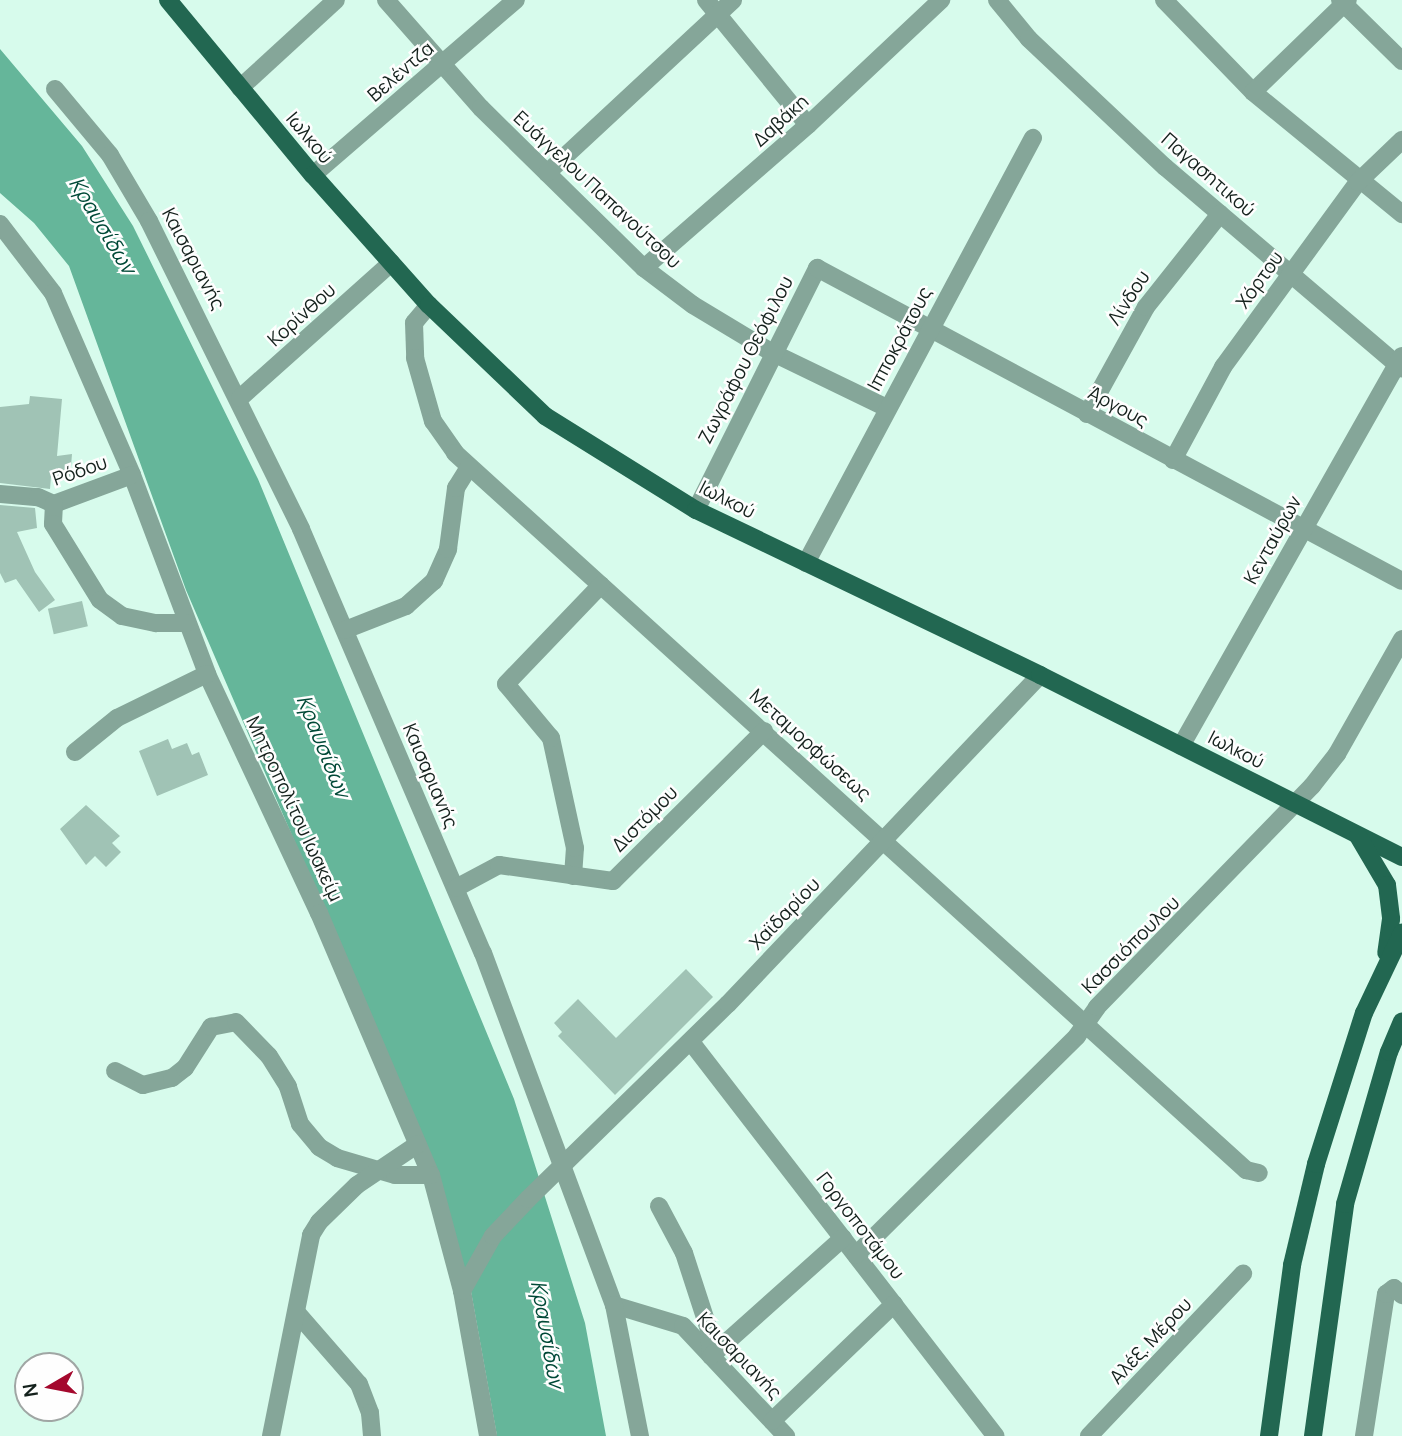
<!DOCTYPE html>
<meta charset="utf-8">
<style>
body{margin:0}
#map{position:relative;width:1402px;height:1436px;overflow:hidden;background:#d7fbec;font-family:Manrope,sans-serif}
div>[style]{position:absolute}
.water>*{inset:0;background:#65b69a}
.building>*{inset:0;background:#a0c3b5;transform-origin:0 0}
.minor>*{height:18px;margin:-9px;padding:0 9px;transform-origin:9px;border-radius:9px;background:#85a699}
.major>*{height:18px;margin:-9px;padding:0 9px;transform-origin:9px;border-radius:9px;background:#226751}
span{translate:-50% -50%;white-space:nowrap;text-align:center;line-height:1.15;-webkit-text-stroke:5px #fefefe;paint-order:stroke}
.street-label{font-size:19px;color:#14211c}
.water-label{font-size:21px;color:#004937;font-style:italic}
.north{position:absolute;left:14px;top:1352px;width:70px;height:70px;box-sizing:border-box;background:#fefefe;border:2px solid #a0a6a4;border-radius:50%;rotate:260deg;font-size:19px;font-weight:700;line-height:28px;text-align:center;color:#14211c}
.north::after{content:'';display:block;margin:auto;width:24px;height:32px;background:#a4082d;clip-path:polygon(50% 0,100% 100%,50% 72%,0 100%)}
</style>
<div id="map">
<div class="water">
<i style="clip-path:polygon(0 49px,82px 146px,133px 226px,258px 479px,514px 1099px,585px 1323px,606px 1436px,497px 1436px,470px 1286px,411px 1111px,186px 590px,69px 266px,34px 223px,0 193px)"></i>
</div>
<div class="building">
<i style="clip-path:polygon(30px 396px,62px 399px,57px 456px,72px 454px,70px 479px,51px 477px,50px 489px,0 483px,0 407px,29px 404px)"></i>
<i style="clip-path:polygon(0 505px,35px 508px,37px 528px,17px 532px,35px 572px,55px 600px,39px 612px,16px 579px,5px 583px,0 573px)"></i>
<i style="left:82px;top:601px;width:26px;height:35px;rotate:77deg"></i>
<i style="clip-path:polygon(168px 739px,172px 749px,187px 743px,192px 755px,199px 752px,208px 775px,157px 796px,139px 751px)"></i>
<i style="clip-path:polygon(86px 805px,120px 836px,112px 843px,121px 852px,106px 867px,95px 856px,86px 865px,60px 829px)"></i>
<i style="clip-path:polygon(686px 969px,713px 997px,615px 1095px,558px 1036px,562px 1032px,554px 1023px,578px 999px,616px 1038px)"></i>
</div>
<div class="minor">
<i style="left:386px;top:0;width:144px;rotate:48.7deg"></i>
<i style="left:481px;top:108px;width:228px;rotate:44.5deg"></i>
<i style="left:644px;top:268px;width:61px;rotate:37.1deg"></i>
<i style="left:693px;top:305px;width:91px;rotate:31.1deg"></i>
<i style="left:771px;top:352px;width:129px;rotate:25.8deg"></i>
<i style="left:706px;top:0;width:161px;rotate:50.8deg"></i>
<i style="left:997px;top:0;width:50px;rotate:50.6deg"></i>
<i style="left:1029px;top:39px;width:187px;rotate:43.3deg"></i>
<i style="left:1165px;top:167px;width:311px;rotate:40.4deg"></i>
<i style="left:1164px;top:0;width:128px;rotate:45.9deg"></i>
<i style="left:1253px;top:92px;width:193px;rotate:39.3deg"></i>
<i style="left:1340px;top:0;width:87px;rotate:44.5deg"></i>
<i style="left:240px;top:88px;width:130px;rotate:-42.5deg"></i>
<i style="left:55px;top:89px;width:86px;rotate:50.2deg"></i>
<i style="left:110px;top:155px;width:77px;rotate:59.4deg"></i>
<i style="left:149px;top:221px;width:343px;rotate:63.7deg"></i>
<i style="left:301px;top:529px;width:461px;rotate:66.8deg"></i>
<i style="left:483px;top:953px;width:376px;rotate:69.6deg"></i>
<i style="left:614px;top:1305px;width:72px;rotate:16.9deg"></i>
<i style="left:683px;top:1326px;width:151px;rotate:46.9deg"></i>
<i style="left:1253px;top:92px;width:132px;rotate:-44.1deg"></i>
<i style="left:547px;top:173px;width:254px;rotate:-42.9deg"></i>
<i style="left:313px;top:175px;width:268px;rotate:-40.8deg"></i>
<i style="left:0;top:224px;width:87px;rotate:52.5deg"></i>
<i style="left:53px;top:293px;width:198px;rotate:66.5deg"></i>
<i style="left:132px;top:475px;width:213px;rotate:69.3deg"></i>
<i style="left:207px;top:674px;width:264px;rotate:64.9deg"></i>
<i style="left:319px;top:913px;width:285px;rotate:66.9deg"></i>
<i style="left:431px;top:1175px;width:120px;rotate:75deg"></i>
<i style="left:462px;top:1291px;width:147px;rotate:79.8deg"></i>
<i style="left:644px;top:268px;width:218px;rotate:-41.1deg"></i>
<i style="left:808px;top:125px;width:183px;rotate:-43.2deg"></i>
<i style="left:429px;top:305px;width:23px;rotate:130deg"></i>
<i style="left:414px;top:323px;width:35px;rotate:88deg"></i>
<i style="left:415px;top:358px;width:66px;rotate:74.1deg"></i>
<i style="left:433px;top:421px;width:39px;rotate:55deg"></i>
<i style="left:455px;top:453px;width:1068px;rotate:42.19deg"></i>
<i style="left:1246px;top:1170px;width:13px;rotate:13deg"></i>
<i style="left:240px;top:398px;width:203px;rotate:-41.8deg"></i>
<i style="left:1087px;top:414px;width:122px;rotate:-61.1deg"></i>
<i style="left:1146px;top:307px;width:119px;rotate:-51.5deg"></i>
<i style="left:1173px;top:460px;width:106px;rotate:-61.7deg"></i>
<i style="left:1223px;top:367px;width:229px;rotate:-53.9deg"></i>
<i style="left:1358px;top:182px;width:61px;rotate:-43.7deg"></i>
<i style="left:0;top:494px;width:38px;rotate:5deg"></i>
<i style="left:38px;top:497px;width:17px;rotate:24deg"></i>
<i style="left:54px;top:504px;width:83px;rotate:-20.4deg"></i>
<i style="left:54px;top:504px;width:20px;rotate:93deg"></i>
<i style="left:53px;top:524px;width:89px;rotate:58.3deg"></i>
<i style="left:100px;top:600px;width:27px;rotate:36deg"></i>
<i style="left:122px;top:616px;width:35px;rotate:12deg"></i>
<i style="left:156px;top:623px;width:30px"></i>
<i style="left:696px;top:510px;width:271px;rotate:-63.4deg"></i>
<i style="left:817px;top:268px;width:663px;rotate:28.15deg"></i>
<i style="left:806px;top:563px;width:482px;rotate:-61.9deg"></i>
<i style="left:345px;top:630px;width:66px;rotate:-21.5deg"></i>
<i style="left:406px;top:606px;width:38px;rotate:-42deg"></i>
<i style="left:434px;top:581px;width:35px;rotate:-66deg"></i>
<i style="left:448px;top:549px;width:62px;rotate:-82.5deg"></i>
<i style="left:456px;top:488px;width:25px;rotate:-58deg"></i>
<i style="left:1181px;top:746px;width:448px;rotate:-60.5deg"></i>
<i style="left:75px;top:752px;width:54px;rotate:-39deg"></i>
<i style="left:117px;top:718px;width:100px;rotate:-26.1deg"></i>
<i style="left:573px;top:876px;width:28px;rotate:-86deg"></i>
<i style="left:575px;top:848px;width:113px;rotate:-102.3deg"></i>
<i style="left:551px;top:738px;width:70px;rotate:-129.8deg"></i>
<i style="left:506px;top:684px;width:137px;rotate:-46.2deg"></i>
<i style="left:456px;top:888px;width:49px;rotate:-28.1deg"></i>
<i style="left:499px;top:865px;width:115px;rotate:8deg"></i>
<i style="left:613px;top:881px;width:213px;rotate:-44.8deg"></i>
<i style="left:691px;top:1042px;width:498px;rotate:52.3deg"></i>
<i style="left:115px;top:1071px;width:31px;rotate:27deg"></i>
<i style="left:143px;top:1085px;width:30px;rotate:-14deg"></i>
<i style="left:172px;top:1078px;width:16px;rotate:-38deg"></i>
<i style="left:185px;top:1068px;width:49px;rotate:-57.6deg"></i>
<i style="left:211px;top:1027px;width:25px;rotate:-11deg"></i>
<i style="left:236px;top:1022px;width:47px;rotate:45.9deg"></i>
<i style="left:269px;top:1056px;width:36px;rotate:58deg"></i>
<i style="left:288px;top:1087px;width:39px;rotate:72deg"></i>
<i style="left:300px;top:1124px;width:30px;rotate:50deg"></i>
<i style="left:319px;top:1147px;width:21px;rotate:31deg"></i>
<i style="left:337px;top:1158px;width:60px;rotate:16.3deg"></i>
<i style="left:395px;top:1175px;width:36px"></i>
<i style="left:659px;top:1206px;width:53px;rotate:62deg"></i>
<i style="left:684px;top:1253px;width:81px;rotate:72deg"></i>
<i style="left:709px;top:1330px;width:26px;rotate:86deg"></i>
<i style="left:856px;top:1255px;width:311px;rotate:-44.7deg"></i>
<i style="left:1077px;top:1036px;width:35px;rotate:-55deg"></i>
<i style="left:1097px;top:1007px;width:308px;rotate:-45.8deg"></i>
<i style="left:1312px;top:786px;width:41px;rotate:-52deg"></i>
<i style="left:1337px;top:754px;width:132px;rotate:-60.5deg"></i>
<i style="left:462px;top:1291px;width:63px;rotate:-60.6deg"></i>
<i style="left:493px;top:1236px;width:51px;rotate:-46.6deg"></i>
<i style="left:528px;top:1199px;width:279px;rotate:-44.3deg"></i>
<i style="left:728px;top:1004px;width:453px;rotate:-46.5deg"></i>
<i style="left:614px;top:1305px;width:134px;rotate:78.8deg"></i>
<i style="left:297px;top:1313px;width:94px;rotate:48.9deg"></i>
<i style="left:359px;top:1384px;width:31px;rotate:69deg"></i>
<i style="left:370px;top:1413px;width:23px;rotate:85deg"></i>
<i style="left:711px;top:1356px;width:177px;rotate:-41.8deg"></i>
<i style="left:772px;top:1421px;width:169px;rotate:-43.8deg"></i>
<i style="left:271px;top:1436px;width:205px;rotate:-78.7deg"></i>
<i style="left:311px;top:1235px;width:15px;rotate:-58deg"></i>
<i style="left:319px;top:1222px;width:53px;rotate:-44.2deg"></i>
<i style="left:357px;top:1185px;width:73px;rotate:-33.9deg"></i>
<i style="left:1089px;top:1436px;width:224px;rotate:-46.5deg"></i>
<i style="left:1364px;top:1436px;width:144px;rotate:-81.2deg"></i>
<i style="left:1386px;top:1294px;width:10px;rotate:-37deg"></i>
<i style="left:1394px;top:1288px;width:11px;rotate:41deg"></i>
</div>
<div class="major">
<i style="left:168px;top:0;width:227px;rotate:50.4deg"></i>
<i style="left:313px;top:175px;width:174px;rotate:48.3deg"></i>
<i style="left:429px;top:305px;width:161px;rotate:43.7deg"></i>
<i style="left:545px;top:416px;width:178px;rotate:31.9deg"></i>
<i style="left:696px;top:510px;width:382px;rotate:25.6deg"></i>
<i style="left:1040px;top:675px;width:405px;rotate:26.7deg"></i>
<i style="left:1358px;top:836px;width:57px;rotate:59.4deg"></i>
<i style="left:1387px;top:885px;width:34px;rotate:83deg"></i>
<i style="left:1391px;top:919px;width:34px;rotate:98deg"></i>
<i style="left:1269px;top:1436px;width:173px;rotate:-82.3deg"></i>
<i style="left:1292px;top:1265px;width:104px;rotate:-76.6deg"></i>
<i style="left:1316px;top:1164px;width:158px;rotate:-72.4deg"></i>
<i style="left:1364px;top:1013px;width:89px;rotate:-64.6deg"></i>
<i style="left:1313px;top:1436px;width:234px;rotate:-82.1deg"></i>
<i style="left:1345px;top:1204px;width:158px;rotate:-73.9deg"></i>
<i style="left:1389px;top:1052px;width:33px;rotate:-67deg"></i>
</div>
<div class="street-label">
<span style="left:401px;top:72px;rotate:-41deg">Βελέντζα</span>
<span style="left:781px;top:121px;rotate:-42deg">Δαβάκη</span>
<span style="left:309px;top:138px;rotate:50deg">Ιωλκού</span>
<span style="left:1208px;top:175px;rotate:41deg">Παγασητικού</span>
<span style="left:597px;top:190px;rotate:43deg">Ευάγγελου Παπανούτσου</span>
<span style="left:193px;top:259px;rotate:62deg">Καισαριανής</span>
<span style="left:1260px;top:280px;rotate:-54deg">Χόρτου</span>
<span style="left:1129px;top:298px;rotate:-57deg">Λίνδου</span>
<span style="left:302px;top:315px;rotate:-42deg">Κορίνθου</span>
<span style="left:900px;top:339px;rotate:-62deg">Ιπποκράτους</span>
<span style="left:746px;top:360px;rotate:-63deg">Ζωγράφου Θεόφιλου</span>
<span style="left:1118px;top:407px;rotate:28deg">Άργους</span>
<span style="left:80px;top:471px;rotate:-19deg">Ρόδου</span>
<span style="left:727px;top:500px;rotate:27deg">Ιωλκού</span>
<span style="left:1273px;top:540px;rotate:-61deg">Κενταύρων</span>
<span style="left:810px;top:745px;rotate:42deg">Μεταμορφώσεως</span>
<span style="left:1236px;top:750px;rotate:27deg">Ιωλκού</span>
<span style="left:430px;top:776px;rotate:67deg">Καισαριανής</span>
<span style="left:294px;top:809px;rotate:65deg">Μητροπολίτου Ιωακείμ</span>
<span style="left:645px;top:819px;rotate:-45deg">Διστόμου</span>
<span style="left:785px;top:914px;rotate:-46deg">Χαϊδαρίου</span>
<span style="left:1131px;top:945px;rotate:-45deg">Κασσιόπουλου</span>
<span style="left:860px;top:1226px;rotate:52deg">Γοργοποτάμου</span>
<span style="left:1151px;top:1341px;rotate:-47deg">Αλέξ. Μέρου</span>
<span style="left:739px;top:1356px;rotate:46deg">Καισαριανής</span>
</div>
<div class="water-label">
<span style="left:103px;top:225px;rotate:59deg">Κραυσίδων</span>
<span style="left:324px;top:746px;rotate:68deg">Κραυσίδων</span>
<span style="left:548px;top:1334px;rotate:80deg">Κραυσίδων</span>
</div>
<div class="north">N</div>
</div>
